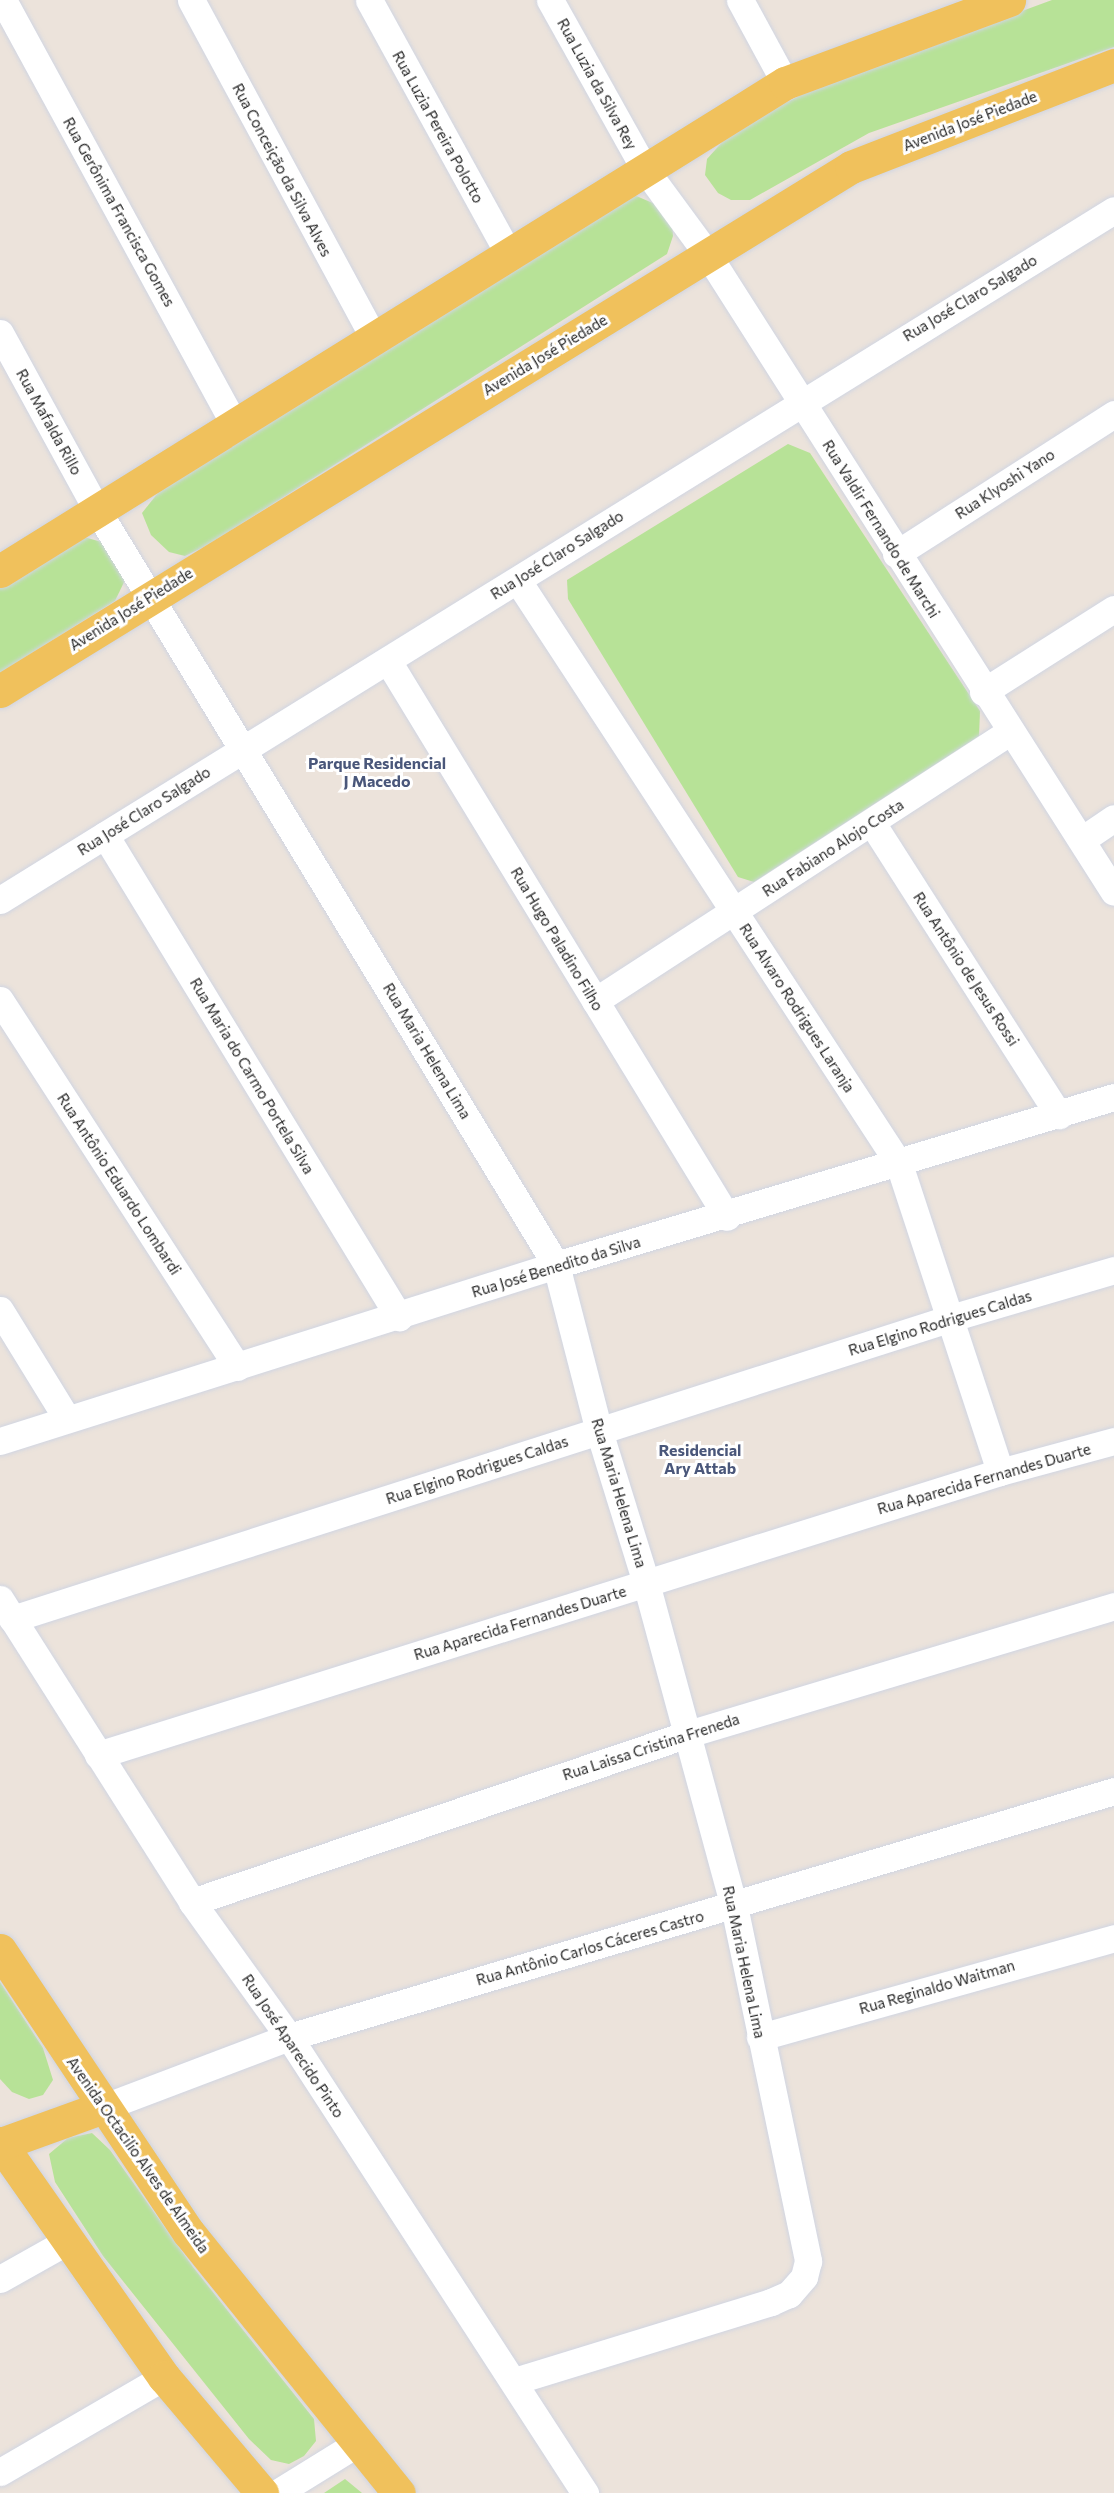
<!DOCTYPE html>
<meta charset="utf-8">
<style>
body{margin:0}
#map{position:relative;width:1114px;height:2493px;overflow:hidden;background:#ece3db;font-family:Commissioner,sans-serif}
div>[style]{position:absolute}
.green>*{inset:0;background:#b7e297}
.roads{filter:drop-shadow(0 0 2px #d0d5e2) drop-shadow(0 0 2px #d0d5e2)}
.minor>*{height:27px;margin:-13.5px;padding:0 13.5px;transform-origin:13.5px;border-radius:13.5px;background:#fff}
.major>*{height:33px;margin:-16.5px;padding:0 16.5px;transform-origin:16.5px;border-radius:16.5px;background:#f0c15c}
span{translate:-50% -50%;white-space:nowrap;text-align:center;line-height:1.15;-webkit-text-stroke:6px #fff;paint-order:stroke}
.street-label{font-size:15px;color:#292929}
.neighbourhood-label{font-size:16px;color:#4a577a;font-weight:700}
</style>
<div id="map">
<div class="green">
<i style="clip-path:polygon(1052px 0,1114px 0,1114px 47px,869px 133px,750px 200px,731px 200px,718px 193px,705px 175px,707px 159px,732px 131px,822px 84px)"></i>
<i style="clip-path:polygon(634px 195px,662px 207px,672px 219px,673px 236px,667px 254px,208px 545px,185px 556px,169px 552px,151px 535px,142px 513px,161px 489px)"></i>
<i style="clip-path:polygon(788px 444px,810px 453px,980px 711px,979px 736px,754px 882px,738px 877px,568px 599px,567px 580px)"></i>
<i style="clip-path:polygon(84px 537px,105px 543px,125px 580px,115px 601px,0 673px,0 586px)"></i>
<i style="clip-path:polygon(0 1982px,43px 2048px,53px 2080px,43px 2095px,29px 2099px,12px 2092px,0 2079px)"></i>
<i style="clip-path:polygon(92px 2133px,110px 2150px,193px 2267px,314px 2419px,316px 2441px,304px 2456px,289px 2464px,271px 2460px,249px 2439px,103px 2256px,55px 2182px,49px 2154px,68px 2138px)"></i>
<i style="clip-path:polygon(345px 2479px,362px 2493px,324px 2493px)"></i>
</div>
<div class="roads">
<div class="minor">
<i style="left:3px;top:0;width:484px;rotate:61.4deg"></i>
<i style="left:191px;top:0;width:385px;rotate:61.6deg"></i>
<i style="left:369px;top:0;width:289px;rotate:61.2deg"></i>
<i style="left:550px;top:0;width:193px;rotate:60.8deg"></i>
<i style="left:644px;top:168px;width:108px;rotate:53.7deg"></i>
<i style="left:708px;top:255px;width:755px;rotate:57.49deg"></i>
<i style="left:740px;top:0;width:94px;rotate:61.5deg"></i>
<i style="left:0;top:333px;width:202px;rotate:61.3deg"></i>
<i style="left:97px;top:510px;width:884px;rotate:58.7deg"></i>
<i style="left:556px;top:1265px;width:171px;rotate:75.5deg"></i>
<i style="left:599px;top:1431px;width:159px;rotate:72.8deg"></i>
<i style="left:646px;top:1583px;width:335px;rotate:74.8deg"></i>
<i style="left:734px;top:1906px;width:363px;rotate:78.2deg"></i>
<i style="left:808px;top:2261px;width:16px;rotate:104deg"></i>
<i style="left:804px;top:2277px;width:23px;rotate:131deg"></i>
<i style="left:789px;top:2294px;width:20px;rotate:156deg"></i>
<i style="left:771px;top:2302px;width:269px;rotate:162.9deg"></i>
<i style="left:896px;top:554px;width:259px;rotate:-32.7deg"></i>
<i style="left:518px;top:581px;width:696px;rotate:56.83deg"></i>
<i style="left:899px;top:1164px;width:324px;rotate:71.8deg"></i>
<i style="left:388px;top:661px;width:651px;rotate:58.63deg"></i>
<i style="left:983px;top:692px;width:155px;rotate:-32.4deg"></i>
<i style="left:872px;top:823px;width:347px;rotate:57.4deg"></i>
<i style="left:105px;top:835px;width:565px;rotate:58.62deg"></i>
<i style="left:1083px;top:839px;width:37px;rotate:-34deg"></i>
<i style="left:0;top:900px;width:1310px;rotate:-31.77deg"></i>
<i style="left:0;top:1000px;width:437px;rotate:57.1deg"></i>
<i style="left:595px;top:1001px;width:494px;rotate:-33deg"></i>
<i style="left:0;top:1310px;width:128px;rotate:58.4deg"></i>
<i style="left:0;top:1441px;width:583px;rotate:-17.57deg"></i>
<i style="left:556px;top:1265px;width:583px;rotate:-16.76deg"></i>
<i style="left:0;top:1599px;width:359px;rotate:57.6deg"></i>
<i style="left:192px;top:1902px;width:166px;rotate:54.3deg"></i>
<i style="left:289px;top:2037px;width:544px;rotate:57.01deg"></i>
<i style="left:12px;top:1619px;width:986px;rotate:-17.77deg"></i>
<i style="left:951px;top:1318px;width:170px;rotate:-16.4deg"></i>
<i style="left:98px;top:1755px;width:945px;rotate:-17.42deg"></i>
<i style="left:1000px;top:1472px;width:118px;rotate:-15.2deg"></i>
<i style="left:192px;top:1902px;width:524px;rotate:-18.71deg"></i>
<i style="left:688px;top:1734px;width:445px;rotate:-16.7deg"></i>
<i style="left:760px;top:2037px;width:368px;rotate:-15.6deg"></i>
<i style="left:104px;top:2107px;width:198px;rotate:-20.7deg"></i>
<i style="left:289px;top:2037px;width:861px;rotate:-16.6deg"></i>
<i style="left:0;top:2279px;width:76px;rotate:-29.3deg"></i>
<i style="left:0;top:2472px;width:190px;rotate:-30.1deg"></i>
<i style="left:277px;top:2493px;width:95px;rotate:-31.7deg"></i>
</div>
<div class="major">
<i style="left:0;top:571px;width:924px;rotate:-31.87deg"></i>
<i style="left:785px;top:83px;width:239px;rotate:-20.3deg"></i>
<i style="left:0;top:691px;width:999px;rotate:-31.62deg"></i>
<i style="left:851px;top:167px;width:282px;rotate:-21.2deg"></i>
<i style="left:0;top:1950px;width:340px;rotate:56.3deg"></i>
<i style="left:189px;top:2233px;width:334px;rotate:51.1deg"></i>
<i style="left:0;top:2143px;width:286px;rotate:55deg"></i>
<i style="left:164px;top:2377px;width:152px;rotate:49.8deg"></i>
<i style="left:1px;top:2144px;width:109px;rotate:-19.8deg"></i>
</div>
</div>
<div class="street-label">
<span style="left:597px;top:84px;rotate:61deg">Rua Luzia da Silva Rey</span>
<span style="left:970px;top:121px;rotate:-21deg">Avenida José Piedade</span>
<span style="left:438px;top:127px;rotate:61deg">Rua Luzia Pereira Polotto</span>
<span style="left:282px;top:170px;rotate:62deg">Rua Conceição da Silva Alves</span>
<span style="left:119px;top:212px;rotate:61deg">Rua Gerônima Francisca Gomes</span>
<span style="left:970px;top:298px;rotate:-31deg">Rua José Claro Salgado</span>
<span style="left:545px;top:355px;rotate:-31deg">Avenida José Piedade</span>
<span style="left:49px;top:422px;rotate:61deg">Rua Mafalda Rillo</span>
<span style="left:1005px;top:484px;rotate:-33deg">Rua Klyoshi Yano</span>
<span style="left:881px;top:529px;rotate:58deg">Rua Valdir Fernando de Marchi</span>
<span style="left:557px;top:555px;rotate:-32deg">Rua José Claro Salgado</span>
<span style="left:131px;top:609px;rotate:-32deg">Avenida José Piedade</span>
<span style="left:144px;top:811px;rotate:-32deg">Rua José Claro Salgado</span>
<span style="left:833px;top:848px;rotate:-33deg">Rua Fabiano Alojo Costa</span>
<span style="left:557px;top:939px;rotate:59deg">Rua Hugo Paladino Filho</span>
<span style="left:966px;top:969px;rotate:57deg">Rua Antônio de Jesus Rossi</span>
<span style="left:797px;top:1008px;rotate:57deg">Rua Alvaro Rodrigues Laranja</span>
<span style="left:427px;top:1051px;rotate:59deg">Rua Maria Helena Lima</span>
<span style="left:252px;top:1076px;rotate:59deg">Rua Maria do Carmo Portela Silva</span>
<span style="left:119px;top:1184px;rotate:57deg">Rua Antônio Eduardo Lombardi</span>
<span style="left:556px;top:1267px;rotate:-17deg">Rua José Benedito da Silva</span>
<span style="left:940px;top:1323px;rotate:-17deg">Rua Elgino Rodrigues Caldas</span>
<span style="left:477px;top:1470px;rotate:-18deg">Rua Elgino Rodrigues Caldas</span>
<span style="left:984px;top:1479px;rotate:-16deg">Rua Aparecida Fernandes Duarte</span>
<span style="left:619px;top:1493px;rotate:73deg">Rua Maria Helena Lima</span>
<span style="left:520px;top:1623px;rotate:-17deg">Rua Aparecida Fernandes Duarte</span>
<span style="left:651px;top:1747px;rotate:-18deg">Rua Laissa Cristina Freneda</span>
<span style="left:590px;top:1948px;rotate:-16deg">Rua Antônio Carlos Cáceres Castro</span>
<span style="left:744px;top:1962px;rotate:78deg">Rua Maria Helena Lima</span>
<span style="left:937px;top:1987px;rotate:-16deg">Rua Reginaldo Waitman</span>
<span style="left:293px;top:2046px;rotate:56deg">Rua José Aparecido Pinto</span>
<span style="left:138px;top:2155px;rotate:55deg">Avenida Octacilio Alves de Almeida</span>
</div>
<div class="neighbourhood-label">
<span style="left:377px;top:772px">Parque Residencial<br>J Macedo</span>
<span style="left:700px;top:1459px">Residencial<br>Ary Attab</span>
</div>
</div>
